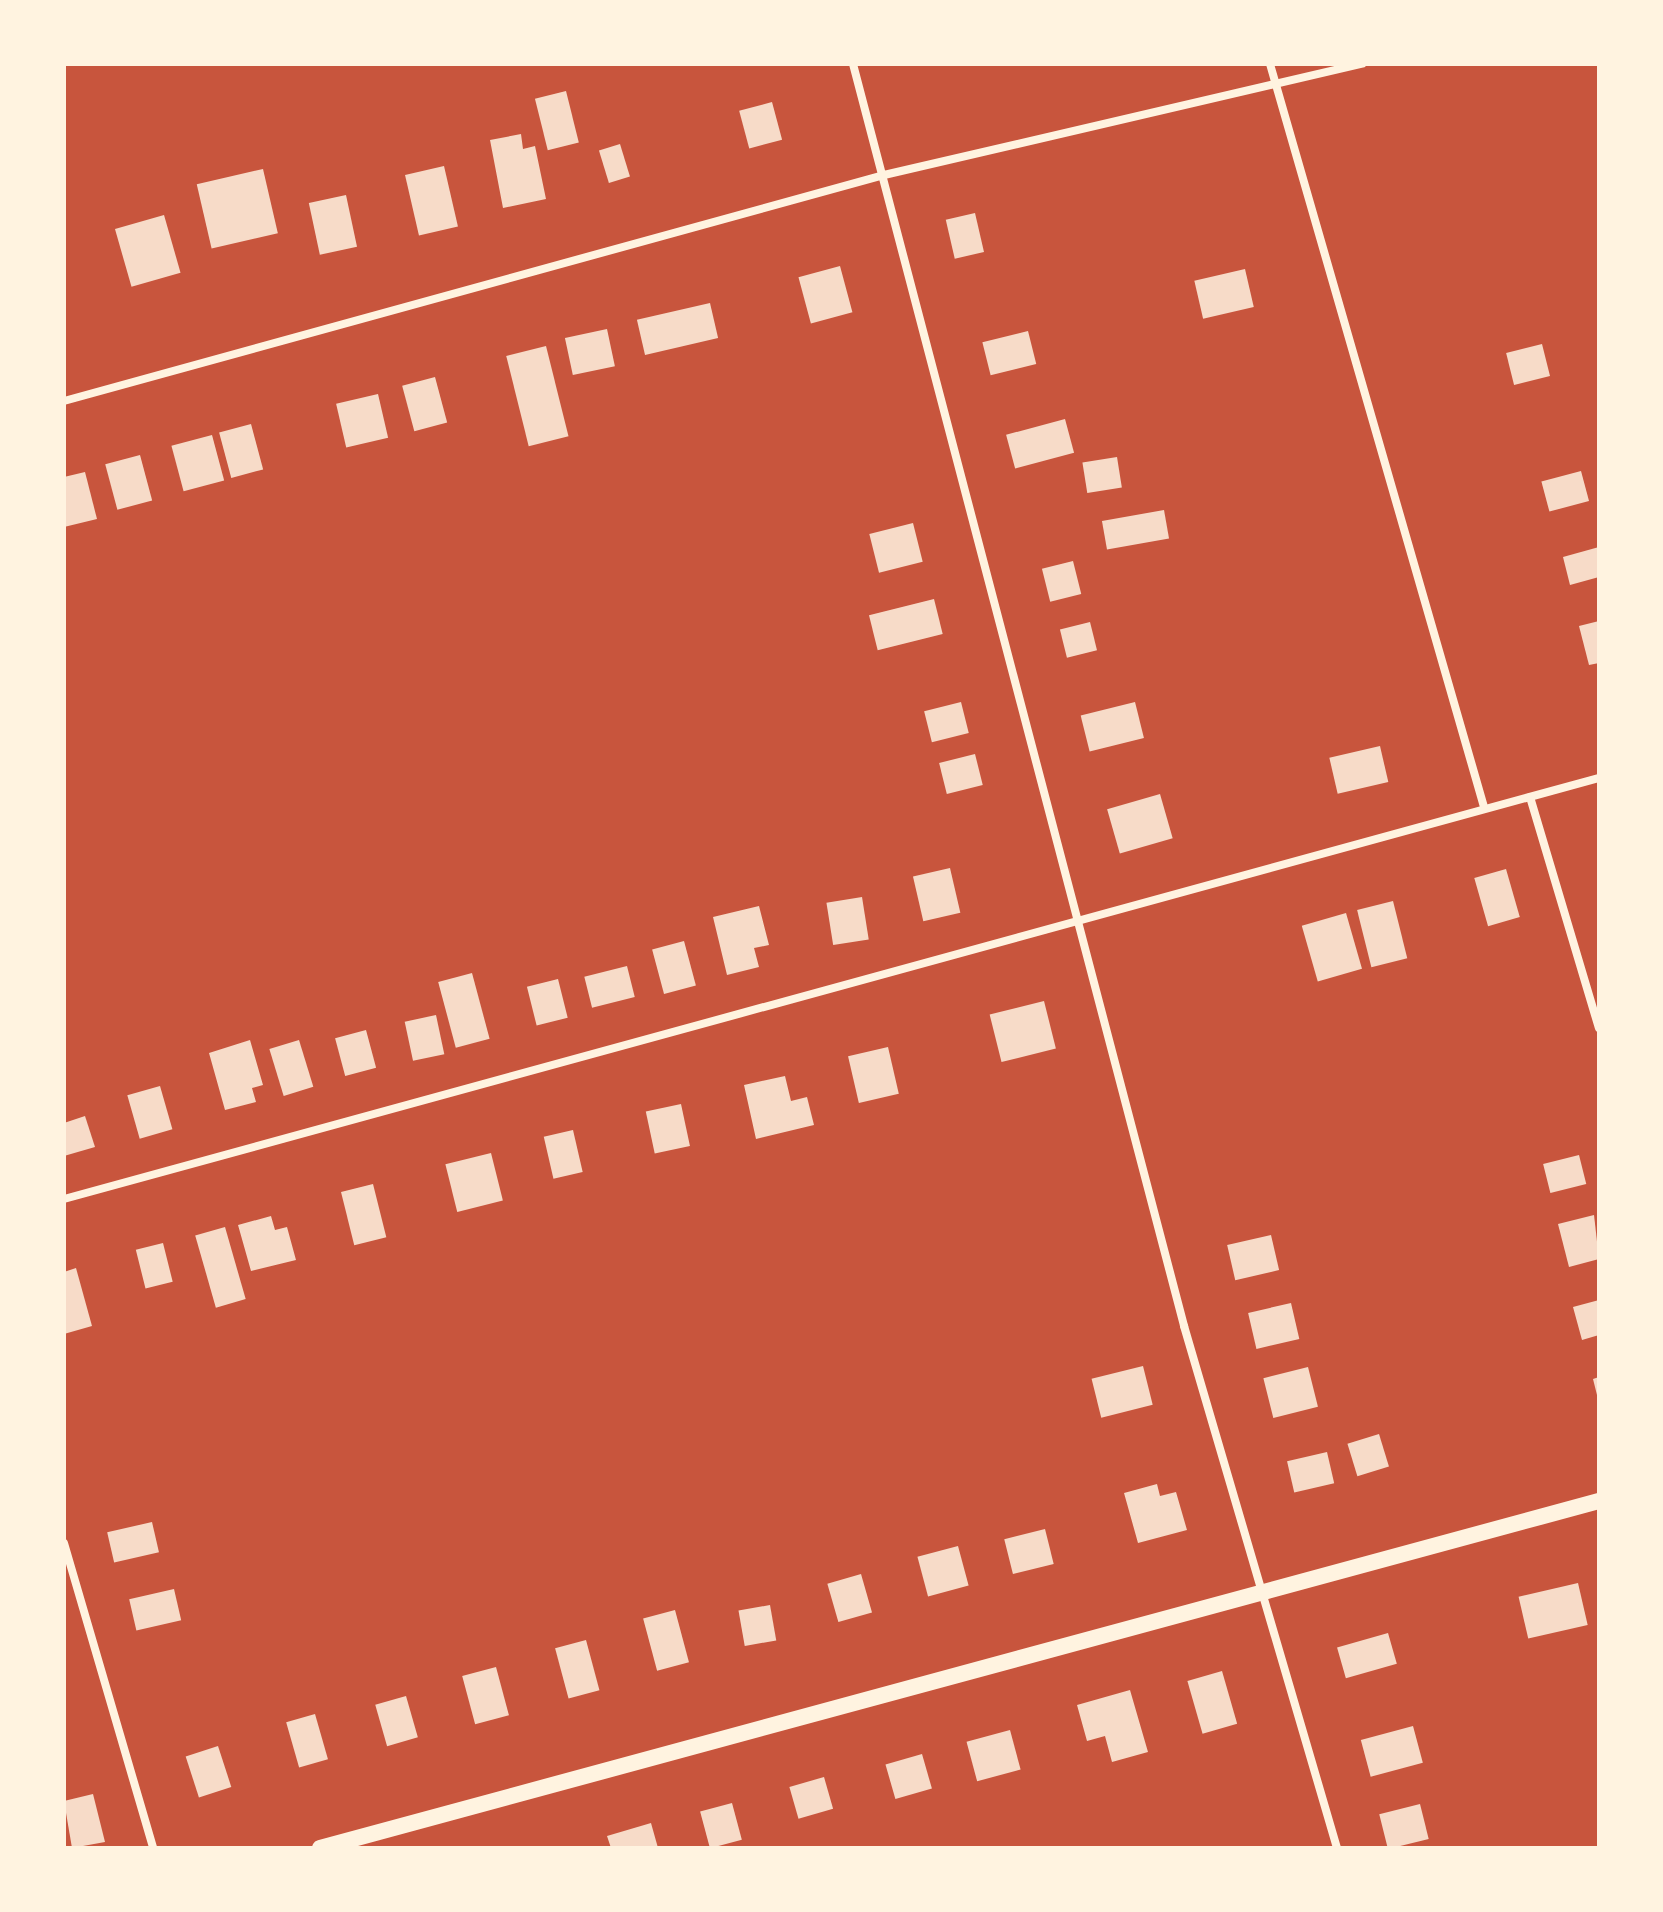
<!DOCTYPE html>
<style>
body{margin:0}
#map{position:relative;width:1663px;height:1912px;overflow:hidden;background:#c8553d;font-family:"Source Sans 3",sans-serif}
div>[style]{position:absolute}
.building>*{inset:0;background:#f7dbc8;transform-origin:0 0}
.minor>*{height:8px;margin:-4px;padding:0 4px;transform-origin:4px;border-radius:4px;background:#fff3e0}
.secondary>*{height:16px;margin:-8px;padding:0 8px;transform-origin:8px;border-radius:8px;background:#fff3e0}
span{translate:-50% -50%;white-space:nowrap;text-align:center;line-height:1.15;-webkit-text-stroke:6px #fff3e0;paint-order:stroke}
.frame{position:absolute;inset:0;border:66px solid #fff3e0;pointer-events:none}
</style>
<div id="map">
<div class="building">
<i style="left:566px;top:91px;width:53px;height:32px;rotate:76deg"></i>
<i style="left:772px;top:102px;width:39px;height:34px;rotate:75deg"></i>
<i style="clip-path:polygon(521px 134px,523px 149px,535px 146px,546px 199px,503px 208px,490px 140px)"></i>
<i style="left:620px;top:144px;width:34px;height:22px;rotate:73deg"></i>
<i style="left:444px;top:166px;width:62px;height:40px;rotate:77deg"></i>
<i style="left:263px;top:169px;width:66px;height:68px;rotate:77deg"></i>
<i style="left:346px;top:195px;width:53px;height:38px;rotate:78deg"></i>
<i style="left:975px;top:213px;width:40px;height:30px;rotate:77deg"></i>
<i style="left:164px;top:215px;width:60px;height:51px;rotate:74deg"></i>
<i style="left:840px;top:266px;width:48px;height:43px;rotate:75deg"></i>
<i style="left:1245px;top:269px;width:39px;height:52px;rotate:77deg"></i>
<i style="left:710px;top:303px;width:36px;height:75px;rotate:77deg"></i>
<i style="left:607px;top:329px;width:38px;height:43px;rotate:78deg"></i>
<i style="left:1028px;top:331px;width:34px;height:47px;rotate:76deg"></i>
<i style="left:1542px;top:344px;width:33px;height:37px;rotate:76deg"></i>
<i style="left:546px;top:346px;width:93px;height:41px;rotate:76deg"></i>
<i style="left:435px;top:377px;width:47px;height:34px;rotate:75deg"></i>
<i style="left:378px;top:394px;width:45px;height:43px;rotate:77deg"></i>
<i style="left:1065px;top:419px;width:35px;height:61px;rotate:75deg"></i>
<i style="left:251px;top:424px;width:47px;height:33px;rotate:75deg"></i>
<i style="left:212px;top:435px;width:47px;height:42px;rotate:75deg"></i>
<i style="left:140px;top:455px;width:47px;height:36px;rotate:75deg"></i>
<i style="left:1117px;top:457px;width:31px;height:35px;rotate:81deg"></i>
<i style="left:1581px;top:471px;width:31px;height:41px;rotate:75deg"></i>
<i style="clip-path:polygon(85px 472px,97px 519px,64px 527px,64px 477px)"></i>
<i style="left:1164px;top:510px;width:29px;height:63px;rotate:80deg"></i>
<i style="left:913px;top:523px;width:40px;height:45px;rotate:76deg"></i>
<i style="clip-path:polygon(1599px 547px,1599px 577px,1570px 585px,1563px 557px)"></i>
<i style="left:1073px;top:561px;width:34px;height:32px;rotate:76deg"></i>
<i style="left:934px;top:599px;width:36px;height:67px;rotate:76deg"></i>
<i style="clip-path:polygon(1599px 621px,1599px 663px,1589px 665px,1579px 626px)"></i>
<i style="left:1090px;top:622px;width:29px;height:31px;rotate:76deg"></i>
<i style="left:961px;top:702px;width:32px;height:38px;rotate:76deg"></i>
<i style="left:1135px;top:702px;width:37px;height:56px;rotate:76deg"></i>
<i style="left:1380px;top:746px;width:37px;height:52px;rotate:77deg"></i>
<i style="left:975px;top:754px;width:32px;height:37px;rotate:76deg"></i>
<i style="left:1160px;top:794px;width:46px;height:55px;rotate:74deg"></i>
<i style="left:950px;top:868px;width:46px;height:38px;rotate:77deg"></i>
<i style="left:1506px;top:869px;width:50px;height:33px;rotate:74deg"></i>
<i style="left:862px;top:897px;width:43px;height:36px;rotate:81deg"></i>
<i style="left:1393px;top:901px;width:59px;height:37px;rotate:76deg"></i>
<i style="clip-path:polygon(759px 906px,769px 945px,754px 948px,759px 967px,727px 975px,713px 917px)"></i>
<i style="left:1346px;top:913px;width:58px;height:46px;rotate:74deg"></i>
<i style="left:684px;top:941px;width:46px;height:33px;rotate:75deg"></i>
<i style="left:627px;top:966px;width:32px;height:44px;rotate:76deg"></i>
<i style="left:472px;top:973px;width:68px;height:35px;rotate:75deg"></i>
<i style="left:558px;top:979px;width:40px;height:32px;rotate:76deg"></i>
<i style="left:1044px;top:1001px;width:49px;height:56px;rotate:76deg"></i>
<i style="left:436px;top:1015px;width:40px;height:32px;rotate:78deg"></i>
<i style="left:366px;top:1030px;width:39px;height:32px;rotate:75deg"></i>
<i style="clip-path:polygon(250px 1040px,263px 1085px,252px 1088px,256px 1102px,225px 1110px,209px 1053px)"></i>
<i style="left:299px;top:1040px;width:49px;height:31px;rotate:73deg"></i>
<i style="left:888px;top:1047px;width:48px;height:41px;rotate:77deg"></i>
<i style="clip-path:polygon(785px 1076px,791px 1101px,807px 1097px,814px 1125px,756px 1139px,744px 1085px)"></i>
<i style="left:160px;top:1086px;width:45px;height:34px;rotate:74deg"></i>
<i style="left:681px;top:1104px;width:43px;height:36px;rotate:78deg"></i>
<i style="clip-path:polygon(85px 1116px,95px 1147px,64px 1156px,64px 1123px)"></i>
<i style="left:573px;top:1130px;width:43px;height:30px;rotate:77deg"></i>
<i style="left:491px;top:1153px;width:49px;height:47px;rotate:76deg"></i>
<i style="left:1579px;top:1155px;width:30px;height:37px;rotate:76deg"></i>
<i style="left:373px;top:1184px;width:55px;height:33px;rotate:76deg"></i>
<i style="clip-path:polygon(1594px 1215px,1599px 1259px,1569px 1267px,1558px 1224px)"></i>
<i style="clip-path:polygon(271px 1216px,275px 1230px,287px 1227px,296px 1260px,251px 1271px,238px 1225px)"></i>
<i style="left:225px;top:1227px;width:75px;height:31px;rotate:74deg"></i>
<i style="left:1271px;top:1235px;width:36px;height:45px;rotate:77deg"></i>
<i style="left:163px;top:1243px;width:40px;height:28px;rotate:76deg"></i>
<i style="clip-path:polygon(76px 1268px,92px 1326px,64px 1334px,64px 1272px)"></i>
<i style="clip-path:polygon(1599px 1300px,1599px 1335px,1582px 1340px,1573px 1307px)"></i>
<i style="left:1291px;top:1303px;width:37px;height:44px;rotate:77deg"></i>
<i style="left:1143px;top:1366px;width:40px;height:53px;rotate:76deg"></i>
<i style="left:1308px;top:1367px;width:41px;height:46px;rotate:76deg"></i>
<i style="clip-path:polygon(1599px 1377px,1599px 1399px,1598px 1399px,1593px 1379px)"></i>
<i style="left:1379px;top:1434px;width:34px;height:33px;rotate:73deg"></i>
<i style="left:1327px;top:1452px;width:32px;height:41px;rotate:77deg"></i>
<i style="clip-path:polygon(1157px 1484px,1160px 1496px,1176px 1492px,1187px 1530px,1138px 1543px,1124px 1493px)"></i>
<i style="left:152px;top:1522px;width:31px;height:46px;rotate:77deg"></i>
<i style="left:1045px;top:1529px;width:36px;height:42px;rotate:76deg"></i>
<i style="left:958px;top:1546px;width:41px;height:42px;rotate:75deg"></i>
<i style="left:861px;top:1574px;width:40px;height:35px;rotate:74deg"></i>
<i style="left:1578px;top:1583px;width:43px;height:61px;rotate:77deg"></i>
<i style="left:174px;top:1589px;width:32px;height:46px;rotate:77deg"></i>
<i style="left:770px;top:1605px;width:36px;height:32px;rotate:80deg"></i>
<i style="left:675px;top:1610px;width:54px;height:33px;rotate:75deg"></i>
<i style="left:1388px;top:1633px;width:32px;height:53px;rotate:74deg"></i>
<i style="left:586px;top:1640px;width:52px;height:32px;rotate:75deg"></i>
<i style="left:496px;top:1667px;width:50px;height:35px;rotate:75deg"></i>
<i style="left:1222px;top:1671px;width:55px;height:36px;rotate:74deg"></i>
<i style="clip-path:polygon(1130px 1690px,1148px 1752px,1112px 1762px,1105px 1736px,1087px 1741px,1077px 1705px)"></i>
<i style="left:406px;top:1696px;width:43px;height:32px;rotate:74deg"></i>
<i style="left:315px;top:1714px;width:47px;height:30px;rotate:74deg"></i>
<i style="left:1413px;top:1726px;width:38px;height:54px;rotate:75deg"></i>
<i style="left:1010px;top:1730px;width:41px;height:45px;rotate:75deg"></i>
<i style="left:218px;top:1746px;width:43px;height:34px;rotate:72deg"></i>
<i style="left:922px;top:1754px;width:36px;height:38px;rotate:74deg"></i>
<i style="left:824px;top:1777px;width:33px;height:36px;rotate:74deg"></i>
<i style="clip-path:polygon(93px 1794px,105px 1842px,72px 1848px,64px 1801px)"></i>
<i style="left:732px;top:1803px;width:38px;height:33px;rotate:75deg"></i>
<i style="left:1420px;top:1804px;width:36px;height:42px;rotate:76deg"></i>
<i style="clip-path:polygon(651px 1823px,658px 1848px,611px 1848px,607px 1836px)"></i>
</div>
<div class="minor">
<i style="left:853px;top:64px;width:1305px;rotate:75.3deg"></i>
<i style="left:1184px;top:1326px;width:544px;rotate:73.66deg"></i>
<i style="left:1270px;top:64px;width:773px;rotate:73.93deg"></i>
<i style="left:64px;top:401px;width:851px;rotate:-15.41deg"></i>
<i style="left:884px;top:175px;width:491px;rotate:-13.1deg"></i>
<i style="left:1530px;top:797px;width:241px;rotate:73.4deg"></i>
<i style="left:64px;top:1199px;width:1592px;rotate:-15.34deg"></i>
<i style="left:64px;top:1543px;width:318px;rotate:73.7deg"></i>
</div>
<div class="secondary">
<i style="left:320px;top:1848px;width:1325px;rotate:-15.18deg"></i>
</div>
<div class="frame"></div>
</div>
